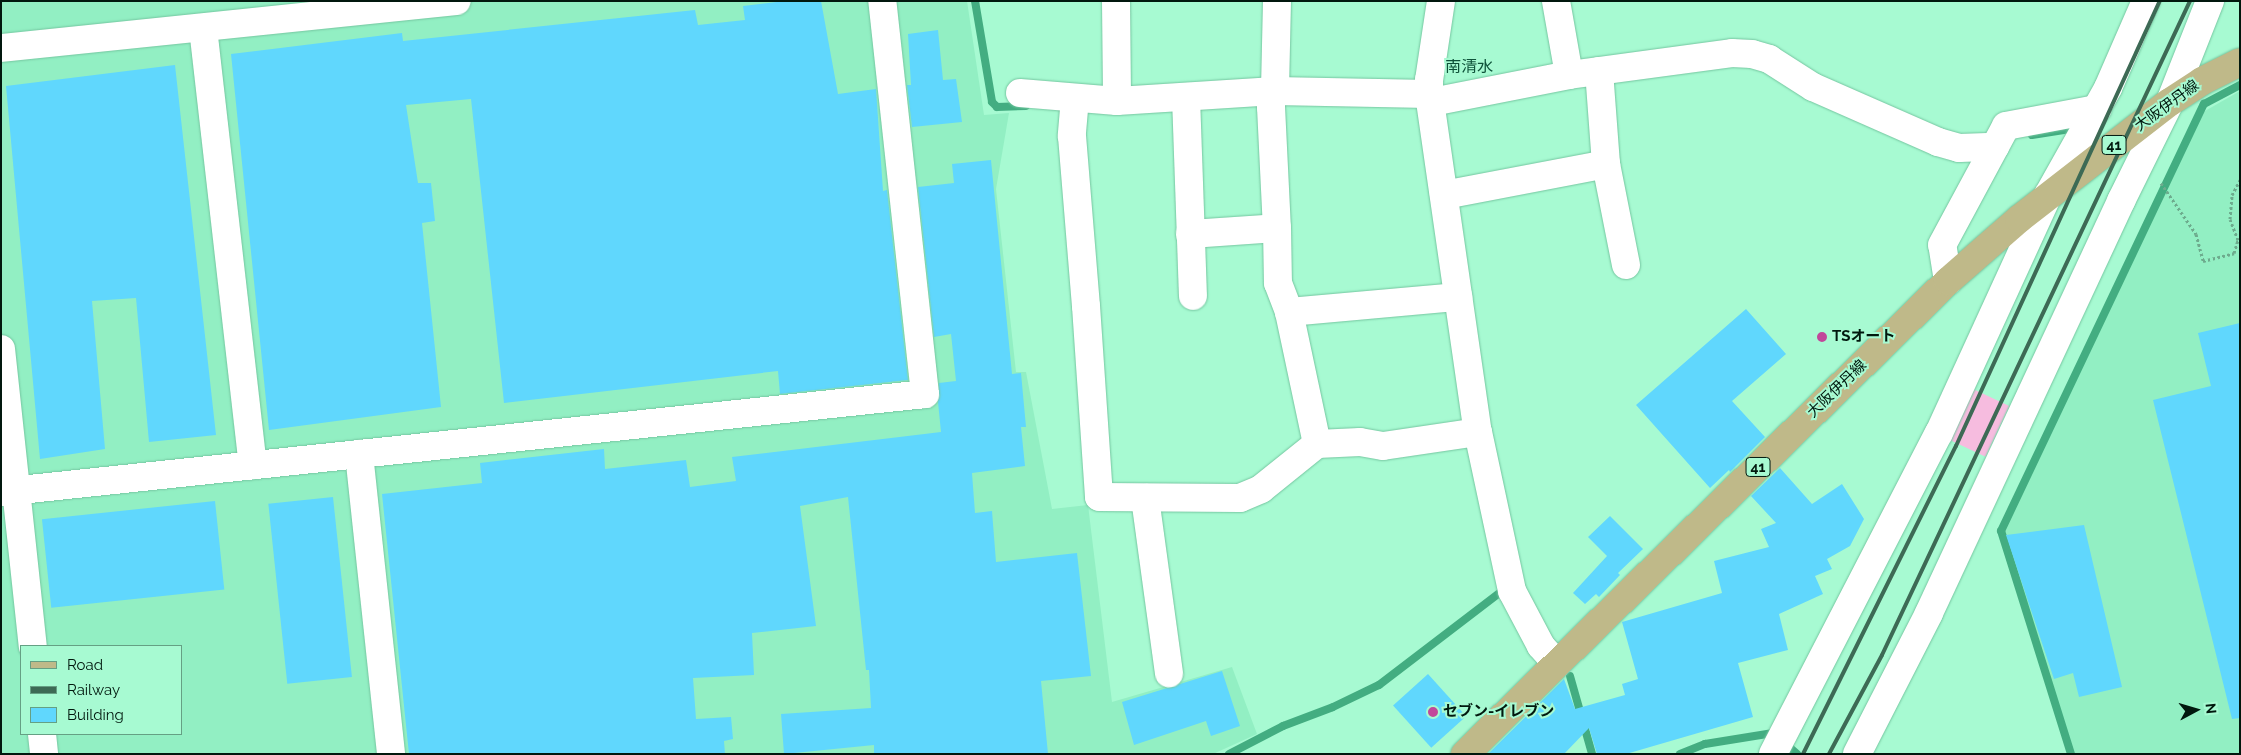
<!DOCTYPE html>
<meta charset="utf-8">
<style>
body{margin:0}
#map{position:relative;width:2241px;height:755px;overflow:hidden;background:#a7fad2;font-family:Raleway,"Noto Sans JP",sans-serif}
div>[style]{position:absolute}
.built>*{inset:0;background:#92efc3}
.green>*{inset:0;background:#f6bcdf;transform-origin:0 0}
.stream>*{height:8px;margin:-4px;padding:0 4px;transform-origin:4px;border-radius:4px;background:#43ad81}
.building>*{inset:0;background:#60d7fd;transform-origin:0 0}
.path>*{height:3px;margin-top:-1.5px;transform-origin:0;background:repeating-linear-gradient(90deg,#6dab8d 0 2.5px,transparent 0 5px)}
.roads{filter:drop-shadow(0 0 1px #75c6a0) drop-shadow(0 0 1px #75c6a0)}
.minor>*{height:28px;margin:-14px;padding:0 14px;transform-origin:14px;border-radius:14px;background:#fff}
.major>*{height:28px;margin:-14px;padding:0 14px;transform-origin:14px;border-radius:14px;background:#bfb989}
.rail>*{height:4px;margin:-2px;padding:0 2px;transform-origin:2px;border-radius:2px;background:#3d6a55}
.dots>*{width:14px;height:14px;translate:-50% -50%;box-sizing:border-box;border:2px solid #a7fad2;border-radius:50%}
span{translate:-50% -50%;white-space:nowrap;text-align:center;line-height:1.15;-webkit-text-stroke:4px #a7fad2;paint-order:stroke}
.shield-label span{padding:1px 4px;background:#a7fad2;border:1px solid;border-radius:4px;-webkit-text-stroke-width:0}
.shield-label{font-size:14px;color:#01180e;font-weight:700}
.street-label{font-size:15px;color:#01180e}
.poi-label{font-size:15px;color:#01180e;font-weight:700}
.left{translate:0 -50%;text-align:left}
.neighbourhood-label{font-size:16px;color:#0e5239}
.frame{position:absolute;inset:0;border:2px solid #01180e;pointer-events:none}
.legend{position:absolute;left:20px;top:645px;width:162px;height:90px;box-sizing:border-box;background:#a7fad2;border:1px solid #65a084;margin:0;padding:6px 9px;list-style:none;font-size:15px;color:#01180e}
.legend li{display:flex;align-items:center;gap:10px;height:25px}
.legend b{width:25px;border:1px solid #65a084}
.north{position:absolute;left:2171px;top:685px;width:50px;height:50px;-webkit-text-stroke:4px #a7fad2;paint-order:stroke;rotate:84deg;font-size:14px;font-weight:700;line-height:20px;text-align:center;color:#01180e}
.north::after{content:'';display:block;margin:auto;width:18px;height:22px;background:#01180e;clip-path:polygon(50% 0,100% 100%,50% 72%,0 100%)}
</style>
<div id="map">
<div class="built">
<i style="clip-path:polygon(evenodd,1px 1px,967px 1px,984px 115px,1009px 113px,996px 189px,1016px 372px,1026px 372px,1052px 509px,1088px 505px,1112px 702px,1232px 667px,1257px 734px,1213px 754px,1px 754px,1px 1px,21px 646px,181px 646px,181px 734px,21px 734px,21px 646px)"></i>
<i style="clip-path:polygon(2240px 91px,2240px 754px,2073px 754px,1998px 535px,2198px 115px)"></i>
</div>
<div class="green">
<i style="left:1973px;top:389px;width:40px;height:56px;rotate:25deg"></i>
</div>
<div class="stream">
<i style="left:975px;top:1px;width:102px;rotate:80.4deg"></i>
<i style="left:992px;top:102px;width:7px;rotate:45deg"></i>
<i style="left:997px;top:107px;width:29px;rotate:-2deg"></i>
<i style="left:2032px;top:135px;width:37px;rotate:-9deg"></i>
<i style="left:1570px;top:676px;width:81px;rotate:74.2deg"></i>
<i style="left:1229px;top:754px;width:61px;rotate:-27.4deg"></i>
<i style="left:1283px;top:726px;width:53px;rotate:-20.8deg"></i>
<i style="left:1333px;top:707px;width:51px;rotate:-25.6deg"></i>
<i style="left:1379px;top:685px;width:155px;rotate:-37.4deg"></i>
<i style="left:1680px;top:754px;width:27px;rotate:-22deg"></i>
<i style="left:1705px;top:744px;width:69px;rotate:-9.2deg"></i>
<i style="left:1773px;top:733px;width:32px;rotate:41deg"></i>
<i style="left:2071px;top:754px;width:234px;rotate:-107.4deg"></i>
<i style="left:2001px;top:531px;width:473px;rotate:-64.6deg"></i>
<i style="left:2204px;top:104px;width:41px;rotate:-27.8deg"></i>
</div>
<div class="building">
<i style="clip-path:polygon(785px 1px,821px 1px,838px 94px,876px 89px,883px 191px,887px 190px,908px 380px,780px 394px,778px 371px,504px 403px,471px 99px,406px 105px,418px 183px,431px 183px,435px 221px,422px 223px,441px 407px,269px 430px,231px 54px,402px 33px,403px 41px,695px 10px,698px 25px,745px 20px,743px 6px)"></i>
<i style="clip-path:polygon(938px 30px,943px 80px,956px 79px,962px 122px,912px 127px,907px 85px,911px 85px,908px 34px)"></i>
<i style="clip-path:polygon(175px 65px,216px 435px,149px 442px,136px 298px,92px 301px,105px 449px,40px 459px,6px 86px)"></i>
<i style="clip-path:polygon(991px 160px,1012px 374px,1021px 373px,1026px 427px,1021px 427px,1025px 466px,972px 473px,975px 513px,992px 511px,996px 562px,1077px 553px,1091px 676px,1041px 681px,1048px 754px,874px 754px,874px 745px,784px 754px,781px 714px,871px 708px,869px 670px,866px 670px,848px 497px,800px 506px,816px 626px,752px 633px,754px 675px,693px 678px,696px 719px,731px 717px,733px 739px,724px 741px,725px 754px,409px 754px,382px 494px,482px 483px,480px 463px,604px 449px,605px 469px,686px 460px,690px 487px,736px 481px,732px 457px,941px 432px,938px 402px,939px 383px,956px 381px,951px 334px,934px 337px,918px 187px,954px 183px,952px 164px)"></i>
<i style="clip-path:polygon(1746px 309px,1786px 354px,1732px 401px,1765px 437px,1730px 472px,1729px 470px,1710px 488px,1636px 405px)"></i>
<i style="clip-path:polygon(2240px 323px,2240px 718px,2232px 719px,2153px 400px,2211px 386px,2198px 333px)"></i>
<i style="clip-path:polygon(1780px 468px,1812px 504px,1842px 484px,1864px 519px,1850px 546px,1827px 559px,1832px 569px,1815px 576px,1823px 594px,1779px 614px,1788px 650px,1738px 663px,1753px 717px,1626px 754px,1597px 754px,1589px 728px,1564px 754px,1488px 754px,1564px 679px,1575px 709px,1625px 695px,1622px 684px,1638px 679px,1622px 622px,1722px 593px,1714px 561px,1769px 547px,1761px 529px,1776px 523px,1751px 496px)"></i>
<i style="left:333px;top:497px;width:181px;height:65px;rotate:84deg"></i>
<i style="left:215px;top:501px;width:89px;height:174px;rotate:84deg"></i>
<i style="clip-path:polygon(1610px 516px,1643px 549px,1618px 573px,1620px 575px,1599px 597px,1596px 594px,1585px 604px,1573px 593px,1607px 556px,1588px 537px)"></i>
<i style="clip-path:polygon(2084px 525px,2122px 687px,2079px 697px,2073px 673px,2054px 679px,2006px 535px)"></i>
<i style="clip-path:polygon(1222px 671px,1240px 726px,1211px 736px,1206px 721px,1134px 745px,1122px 702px)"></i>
<i style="left:1428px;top:674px;width:57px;height:47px;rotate:48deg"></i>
</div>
<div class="path">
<i style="left:2161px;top:183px;width:62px;rotate:55.5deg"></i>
<i style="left:2196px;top:234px;width:28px;rotate:75deg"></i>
<i style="left:2203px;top:261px;width:32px;rotate:-14deg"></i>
<i style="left:2234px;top:253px;width:14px;rotate:-73deg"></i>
<i style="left:2238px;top:240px;width:22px;rotate:-111deg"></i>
<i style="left:2230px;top:219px;width:24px;rotate:-85deg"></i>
<i style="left:2232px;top:195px;width:17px;rotate:-62deg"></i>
</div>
<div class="roads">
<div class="minor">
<i style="left:1116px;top:1px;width:100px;rotate:89.4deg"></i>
<i style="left:1277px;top:1px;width:90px;rotate:91.3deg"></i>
<i style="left:1275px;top:91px;width:9px;rotate:117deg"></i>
<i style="left:1271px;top:99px;width:8px;rotate:90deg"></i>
<i style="left:1271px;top:107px;width:121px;rotate:87.2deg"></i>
<i style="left:1277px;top:228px;width:55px;rotate:89deg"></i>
<i style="left:1278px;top:283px;width:31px;rotate:69deg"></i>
<i style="left:1289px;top:312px;width:135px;rotate:78deg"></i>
<i style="left:1441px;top:1px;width:80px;rotate:98.6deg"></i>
<i style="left:1429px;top:80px;width:14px;rotate:90deg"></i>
<i style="left:1429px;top:94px;width:342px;rotate:81.8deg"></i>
<i style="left:1478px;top:432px;width:163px;rotate:77.9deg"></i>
<i style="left:1512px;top:591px;width:62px;rotate:62.2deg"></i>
<i style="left:1541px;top:646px;width:24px;rotate:48deg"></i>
<i style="left:1556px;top:1px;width:75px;rotate:80deg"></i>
<i style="left:203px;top:28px;width:440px;rotate:83.5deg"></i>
<i style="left:1px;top:48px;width:458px;rotate:-5.9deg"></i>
<i style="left:1599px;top:71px;width:93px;rotate:85.7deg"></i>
<i style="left:1606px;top:164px;width:103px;rotate:78.8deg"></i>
<i style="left:1020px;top:93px;width:97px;rotate:4.7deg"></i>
<i style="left:1117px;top:101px;width:158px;rotate:-3.6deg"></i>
<i style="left:1275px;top:91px;width:154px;rotate:1.1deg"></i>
<i style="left:1186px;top:97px;width:199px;rotate:88deg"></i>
<i style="left:1075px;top:98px;width:38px;rotate:95deg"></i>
<i style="left:1072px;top:136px;width:171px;rotate:85.3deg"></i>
<i style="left:1086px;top:306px;width:191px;rotate:86.1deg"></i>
<i style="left:1099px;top:497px;width:141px;rotate:0.4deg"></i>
<i style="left:1240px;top:498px;width:23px;rotate:-23deg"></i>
<i style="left:1261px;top:489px;width:72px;rotate:-38.8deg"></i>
<i style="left:1317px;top:444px;width:43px;rotate:-2.7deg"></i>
<i style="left:1360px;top:442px;width:23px;rotate:10deg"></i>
<i style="left:1383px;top:446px;width:96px;rotate:-8.4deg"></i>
<i style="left:1432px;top:102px;width:140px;rotate:-11.1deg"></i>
<i style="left:1569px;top:75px;width:164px;rotate:-7.7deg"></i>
<i style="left:1732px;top:53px;width:20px;rotate:3deg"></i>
<i style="left:1752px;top:54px;width:18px;rotate:16deg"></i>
<i style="left:1769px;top:59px;width:52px;rotate:32.5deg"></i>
<i style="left:1813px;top:87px;width:137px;rotate:23.7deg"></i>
<i style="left:1938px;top:142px;width:22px;rotate:16deg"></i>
<i style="left:1959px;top:148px;width:36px;rotate:-2deg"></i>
<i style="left:1444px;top:195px;width:165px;rotate:-10.8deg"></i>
<i style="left:1190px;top:234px;width:87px;rotate:-3.9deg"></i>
<i style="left:1948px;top:281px;width:36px;rotate:-99deg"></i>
<i style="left:1942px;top:245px;width:135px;rotate:-61.7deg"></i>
<i style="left:2006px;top:126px;width:93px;rotate:-10.6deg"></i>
<i style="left:1289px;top:312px;width:170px;rotate:-5.1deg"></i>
<i style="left:1px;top:349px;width:299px;rotate:83.9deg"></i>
<i style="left:359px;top:454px;width:302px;rotate:83.9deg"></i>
<i style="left:1px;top:492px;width:929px;rotate:-6.05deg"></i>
<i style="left:925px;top:394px;width:395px;rotate:-96.2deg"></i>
<i style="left:1145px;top:498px;width:177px;rotate:82.2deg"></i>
<i style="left:42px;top:734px;width:20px;rotate:84deg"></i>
<i style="left:1773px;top:754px;width:361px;rotate:-62.7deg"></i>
<i style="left:1939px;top:433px;width:262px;rotate:-65.4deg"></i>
<i style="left:2048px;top:195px;width:123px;rotate:-60.7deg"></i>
<i style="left:2108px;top:88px;width:95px;rotate:-66.4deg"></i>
<i style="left:1857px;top:754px;width:158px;rotate:-62.9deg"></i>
<i style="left:1929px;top:613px;width:455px;rotate:-65deg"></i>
<i style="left:2121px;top:201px;width:110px;rotate:-63.7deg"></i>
<i style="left:2170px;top:102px;width:109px;rotate:-68.4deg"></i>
</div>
<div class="major">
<i style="left:1465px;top:754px;width:676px;rotate:-44.4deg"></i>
<i style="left:1948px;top:281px;width:94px;rotate:-41.1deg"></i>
<i style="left:2019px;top:219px;width:191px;rotate:-37.8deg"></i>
<i style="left:2170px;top:102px;width:38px;rotate:-33deg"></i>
<i style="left:2202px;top:81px;width:42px;rotate:-26.6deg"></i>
</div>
</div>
<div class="rail">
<i style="left:1803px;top:754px;width:344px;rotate:-63.6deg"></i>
<i style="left:1956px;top:446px;width:490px;rotate:-65.4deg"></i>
<i style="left:1829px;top:754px;width:112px;rotate:-61.8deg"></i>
<i style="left:1882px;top:655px;width:723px;rotate:-64.78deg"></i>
</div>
<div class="dots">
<i style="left:1822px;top:337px;background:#c1479a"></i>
<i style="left:1433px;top:712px;background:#c1479a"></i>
</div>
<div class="shield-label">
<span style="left:2114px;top:145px">41</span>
<span style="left:1758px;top:467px">41</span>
</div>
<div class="street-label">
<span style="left:2167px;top:106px;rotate:-36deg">大阪伊丹線</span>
<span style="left:1837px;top:389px;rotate:-44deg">大阪伊丹線</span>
</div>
<div class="poi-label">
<span class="left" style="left:1832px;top:337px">TSオート</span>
<span class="left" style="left:1443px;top:712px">セブン-イレブン</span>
</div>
<div class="neighbourhood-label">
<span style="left:1469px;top:67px">南清水</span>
</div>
<div class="frame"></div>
<ul class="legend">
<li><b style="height:6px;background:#bfb989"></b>Road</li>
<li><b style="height:6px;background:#3d6a55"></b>Railway</li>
<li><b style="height:14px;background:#60d7fd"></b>Building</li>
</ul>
<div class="north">N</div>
</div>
